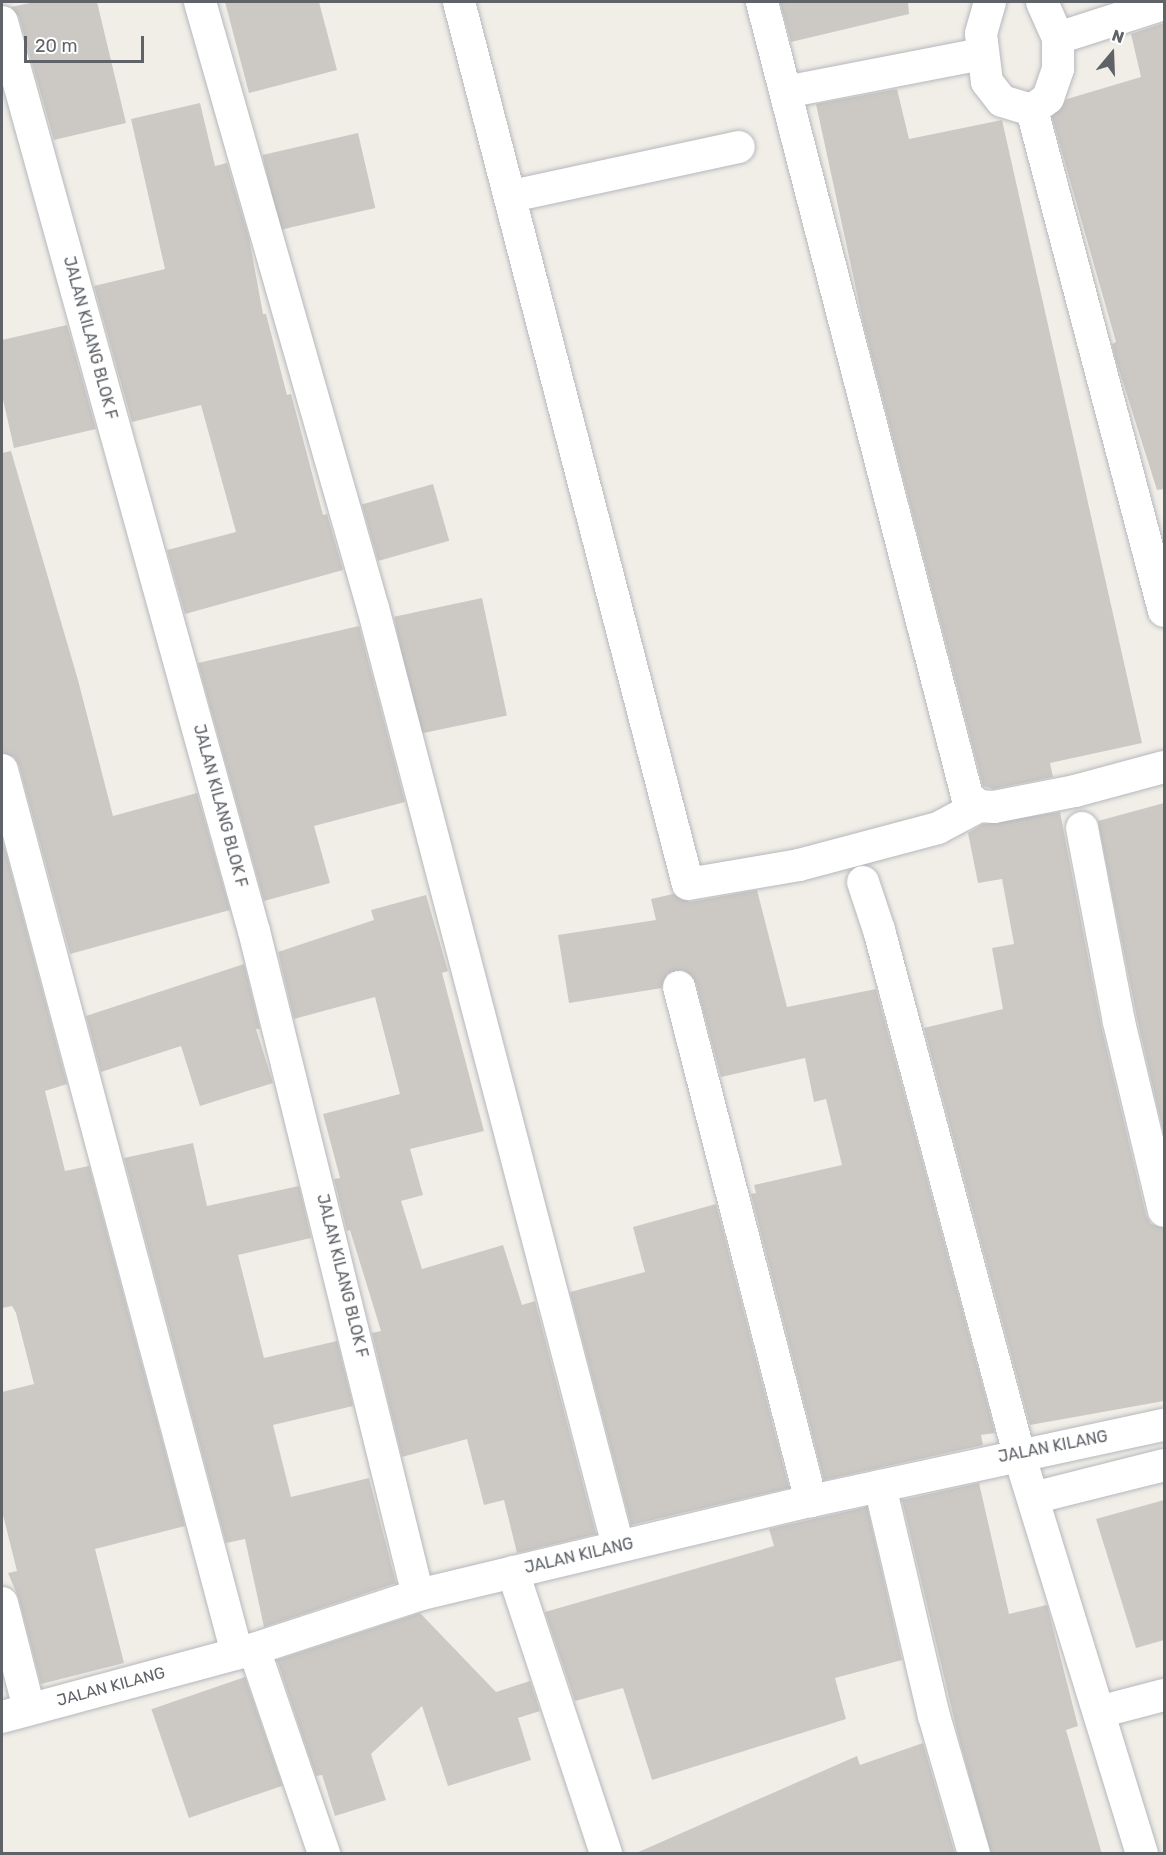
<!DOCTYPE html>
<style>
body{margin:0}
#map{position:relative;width:1166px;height:1855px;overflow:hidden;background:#f1eee8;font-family:Rubik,sans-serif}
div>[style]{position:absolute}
.building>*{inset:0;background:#ccc9c5;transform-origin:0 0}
.roads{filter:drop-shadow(0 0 2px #b5b8bc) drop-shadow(0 0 2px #b5b8bc)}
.street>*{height:32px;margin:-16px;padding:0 16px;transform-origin:16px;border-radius:16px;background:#fff}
span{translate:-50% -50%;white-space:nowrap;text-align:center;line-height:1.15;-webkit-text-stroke:4.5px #fff;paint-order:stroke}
.street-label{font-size:16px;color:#5f6368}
.frame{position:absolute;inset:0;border:3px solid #5f6368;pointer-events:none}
.north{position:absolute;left:1082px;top:24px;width:60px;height:60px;-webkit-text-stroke:4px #fff;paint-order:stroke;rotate:19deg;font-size:16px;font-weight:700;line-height:24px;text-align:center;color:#5f6368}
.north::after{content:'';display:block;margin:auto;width:21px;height:27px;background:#5f6368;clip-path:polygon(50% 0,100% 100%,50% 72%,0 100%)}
.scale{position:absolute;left:24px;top:36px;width:120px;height:27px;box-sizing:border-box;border:3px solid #5f6368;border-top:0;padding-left:8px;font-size:18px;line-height:21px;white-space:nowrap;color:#5f6368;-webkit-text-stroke:4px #fff;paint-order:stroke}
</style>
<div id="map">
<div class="building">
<i style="clip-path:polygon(35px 2px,97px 2px,126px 123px,54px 140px,19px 17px,11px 7px)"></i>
<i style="clip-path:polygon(225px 2px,319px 2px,337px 70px,249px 93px)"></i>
<i style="clip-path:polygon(780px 2px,908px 2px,909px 14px,791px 42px)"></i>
<i style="clip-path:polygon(1164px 23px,1164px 489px,1157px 490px,1116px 360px,1112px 344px,1116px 342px,1052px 117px,1067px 99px,1141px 77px,1131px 34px)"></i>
<i style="clip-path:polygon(897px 89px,909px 139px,1002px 120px,1142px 743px,1050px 763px,1053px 777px,993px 789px,983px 786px,864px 326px,816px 104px)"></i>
<i style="clip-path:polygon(200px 103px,215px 166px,227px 163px,249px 238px,263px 314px,266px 314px,287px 395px,291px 394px,323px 515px,327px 514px,343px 570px,185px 614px,167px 550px,236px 532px,201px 405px,132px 422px,94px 286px,165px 269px,131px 119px)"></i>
<i style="left:358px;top:133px;width:77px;height:98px;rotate:77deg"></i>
<i style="clip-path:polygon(67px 325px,96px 429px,14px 448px,2px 395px,2px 340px)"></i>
<i style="clip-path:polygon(11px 451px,78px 680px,113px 816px,197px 793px,230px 910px,70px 954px,19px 765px,14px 757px,2px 753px,2px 453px)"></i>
<i style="left:433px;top:484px;width:59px;height:74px;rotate:74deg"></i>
<i style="left:482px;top:598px;width:120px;height:90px;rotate:78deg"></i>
<i style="clip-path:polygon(359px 626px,405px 802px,314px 826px,330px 883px,264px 901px,198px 663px)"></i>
<i style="clip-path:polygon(1164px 803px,1164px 1135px,1137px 1018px,1098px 821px)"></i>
<i style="clip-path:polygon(1060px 812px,1101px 1025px,1146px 1215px,1151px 1224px,1164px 1228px,1164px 1401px,1030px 1425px,924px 1028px,1003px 1009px,992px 948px,1014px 944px,1002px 879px,978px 883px,968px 833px,983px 824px)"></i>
<i style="clip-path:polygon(2px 838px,67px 1084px,45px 1091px,65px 1171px,89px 1166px,185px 1526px,95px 1549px,124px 1663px,41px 1684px,19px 1599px,8px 1573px,17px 1571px,2px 1511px,2px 1392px,34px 1384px,16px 1313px,12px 1306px,2px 1308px)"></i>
<i style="clip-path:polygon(757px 890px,787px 1007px,876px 989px,995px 1433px,981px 1435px,983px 1445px,824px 1480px,751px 1194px,756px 1193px,754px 1185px,842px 1165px,826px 1099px,814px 1102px,805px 1058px,721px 1077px,696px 983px,683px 970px,667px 974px,662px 988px,569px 1003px,558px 935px,656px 920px,651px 899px,673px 894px,690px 902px)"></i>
<i style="clip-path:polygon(426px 895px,448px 971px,442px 973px,484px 1131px,410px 1149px,423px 1195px,401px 1201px,422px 1269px,503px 1245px,522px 1305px,535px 1301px,596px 1534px,517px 1553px,504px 1500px,484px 1505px,467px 1439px,402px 1457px,372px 1333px,381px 1331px,350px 1230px,347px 1231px,334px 1179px,340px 1178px,323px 1114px,400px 1094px,375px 997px,294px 1019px,278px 952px,374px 920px,371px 910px)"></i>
<i style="clip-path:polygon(244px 964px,260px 1029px,256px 1029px,273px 1083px,200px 1106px,181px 1046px,101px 1072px,86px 1016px)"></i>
<i style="clip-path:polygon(193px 1143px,207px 1206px,299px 1186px,311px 1238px,238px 1255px,264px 1358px,337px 1341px,353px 1406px,273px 1425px,291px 1497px,369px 1478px,396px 1583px,264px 1627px,245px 1539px,226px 1543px,124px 1158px)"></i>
<i style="clip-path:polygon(716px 1204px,789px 1488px,631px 1525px,570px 1292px,645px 1272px,633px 1227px)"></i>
<i style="clip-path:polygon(979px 1483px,1009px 1614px,1047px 1605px,1078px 1726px,1066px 1730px,1102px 1854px,991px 1854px,957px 1731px,902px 1500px)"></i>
<i style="clip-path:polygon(1164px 1500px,1164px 1640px,1136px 1648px,1096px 1519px)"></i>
<i style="clip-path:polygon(867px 1507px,902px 1660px,835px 1678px,846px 1719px,652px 1780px,623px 1688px,575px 1701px,545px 1612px,774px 1546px,769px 1529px)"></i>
<i style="clip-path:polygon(420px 1613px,496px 1692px,530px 1681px,540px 1711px,518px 1718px,531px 1760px,448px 1786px,422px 1706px,371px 1754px,386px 1800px,335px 1816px,322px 1775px,316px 1776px,277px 1660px)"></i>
<i style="left:245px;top:1677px;width:115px;height:99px;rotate:71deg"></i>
<i style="clip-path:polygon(923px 1743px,955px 1854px,634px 1854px,857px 1756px,860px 1765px)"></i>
</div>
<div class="roads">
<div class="street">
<i style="left:200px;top:2px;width:630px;rotate:74.07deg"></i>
<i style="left:373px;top:608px;width:969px;rotate:75.36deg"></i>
<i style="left:459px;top:2px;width:911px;rotate:75.45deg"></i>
<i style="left:688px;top:884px;width:113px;rotate:-9.7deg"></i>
<i style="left:799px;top:865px;width:144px;rotate:-14.9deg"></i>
<i style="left:938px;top:828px;width:47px;rotate:-28.2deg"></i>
<i style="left:762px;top:2px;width:820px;rotate:75.52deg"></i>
<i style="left:967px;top:796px;width:16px;rotate:40deg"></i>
<i style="left:979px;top:806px;width:15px;rotate:4deg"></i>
<i style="left:994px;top:807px;width:83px;rotate:-11.2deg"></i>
<i style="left:1075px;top:791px;width:92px;rotate:-15.1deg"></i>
<i style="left:990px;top:2px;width:33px;rotate:106deg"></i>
<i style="left:981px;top:34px;width:48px;rotate:82.9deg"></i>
<i style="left:987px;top:82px;width:24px;rotate:52deg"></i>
<i style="left:1002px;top:101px;width:31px;rotate:17deg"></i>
<i style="left:1032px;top:110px;width:20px;rotate:-37deg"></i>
<i style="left:1048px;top:98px;width:31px;rotate:-71deg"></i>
<i style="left:1058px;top:69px;width:31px;rotate:-90deg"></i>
<i style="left:1058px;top:38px;width:39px;rotate:-114deg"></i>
<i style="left:2px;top:22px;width:943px;rotate:74.51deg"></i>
<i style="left:254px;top:931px;width:684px;rotate:76.13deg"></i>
<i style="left:1058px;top:38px;width:111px;rotate:-17.8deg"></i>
<i style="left:786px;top:92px;width:199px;rotate:-11deg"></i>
<i style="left:1032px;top:110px;width:518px;rotate:75.24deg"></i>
<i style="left:512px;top:196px;width:232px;rotate:-12.2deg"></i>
<i style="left:2px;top:770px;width:914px;rotate:75.1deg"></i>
<i style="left:1082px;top:828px;width:197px;rotate:79.2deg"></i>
<i style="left:1119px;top:1022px;width:194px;rotate:76.6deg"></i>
<i style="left:863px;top:882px;width:51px;rotate:71.6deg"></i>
<i style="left:879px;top:930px;width:542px;rotate:75.04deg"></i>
<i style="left:1019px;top:1454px;width:418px;rotate:72.9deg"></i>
<i style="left:679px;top:987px;width:531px;rotate:75.6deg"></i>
<i style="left:880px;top:1486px;width:236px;rotate:76.8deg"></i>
<i style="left:934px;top:1716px;width:144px;rotate:73.8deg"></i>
<i style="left:1033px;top:1498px;width:135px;rotate:-14.1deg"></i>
<i style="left:513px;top:1572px;width:297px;rotate:71.7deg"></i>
<i style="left:2px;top:1603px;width:109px;rotate:75.7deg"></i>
<i style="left:254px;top:1649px;width:217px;rotate:71.1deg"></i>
<i style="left:1099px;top:1712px;width:67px;rotate:-14.7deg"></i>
<i style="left:2px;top:1717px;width:261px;rotate:-15.1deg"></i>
<i style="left:254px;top:1649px;width:173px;rotate:-18.2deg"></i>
<i style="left:418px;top:1595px;width:404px;rotate:-13.5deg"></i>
<i style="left:811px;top:1501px;width:361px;rotate:-12.2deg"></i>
</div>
</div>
<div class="street-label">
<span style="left:90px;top:338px;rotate:75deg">JALAN KILANG BLOK F</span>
<span style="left:220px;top:806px;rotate:75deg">JALAN KILANG BLOK F</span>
<span style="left:342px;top:1276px;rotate:76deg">JALAN KILANG BLOK F</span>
<span style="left:1053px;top:1447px;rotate:-11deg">JALAN KILANG</span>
<span style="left:579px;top:1556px;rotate:-13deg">JALAN KILANG</span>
<span style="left:111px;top:1687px;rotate:-15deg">JALAN KILANG</span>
</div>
<div class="frame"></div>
<div class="north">N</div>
<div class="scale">20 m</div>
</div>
